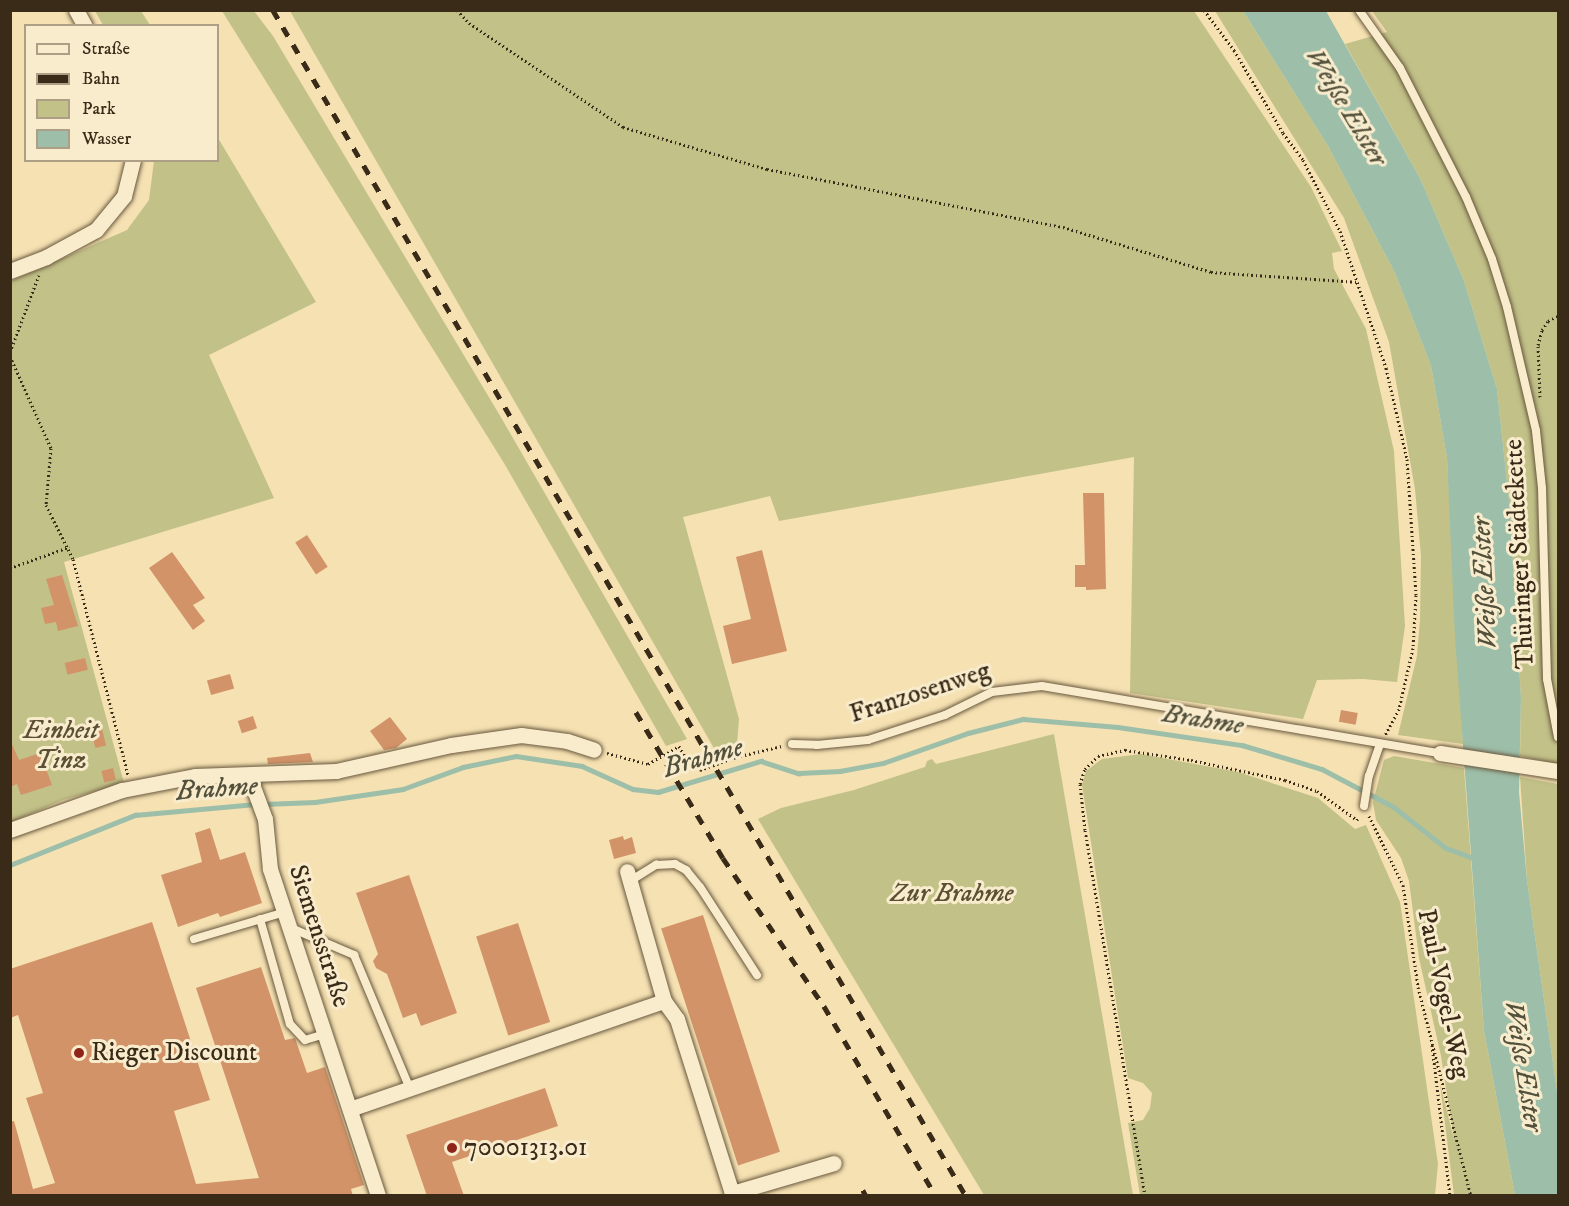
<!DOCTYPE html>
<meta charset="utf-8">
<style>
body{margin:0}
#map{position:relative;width:1569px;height:1206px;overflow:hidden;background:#f5e1b2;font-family:"IM FELL DW Pica",serif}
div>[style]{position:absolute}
.green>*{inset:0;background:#c2c188}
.water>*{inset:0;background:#9dbea8}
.stream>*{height:4.5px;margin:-2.25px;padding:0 2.25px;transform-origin:2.25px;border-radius:2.25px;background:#9dbea8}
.building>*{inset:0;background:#d39369;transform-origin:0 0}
.path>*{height:3px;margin-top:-1.5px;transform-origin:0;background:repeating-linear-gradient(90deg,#3a2b18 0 1.5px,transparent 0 4.5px)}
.roads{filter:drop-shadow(0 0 2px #69583e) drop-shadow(0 0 2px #69583e)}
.lane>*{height:8px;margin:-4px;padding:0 4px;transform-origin:4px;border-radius:4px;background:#f8eccd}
.street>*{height:15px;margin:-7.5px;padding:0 7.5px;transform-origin:7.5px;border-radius:7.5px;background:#f8eccd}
.rail>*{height:4.5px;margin-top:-2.25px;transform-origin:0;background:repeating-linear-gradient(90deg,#3a2b18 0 10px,transparent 0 20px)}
.dots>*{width:16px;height:16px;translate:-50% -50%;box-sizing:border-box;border:3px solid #f8eccd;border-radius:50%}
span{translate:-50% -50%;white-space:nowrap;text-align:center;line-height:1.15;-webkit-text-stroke:6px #f8eccd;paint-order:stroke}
.street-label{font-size:26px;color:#3a2b18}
.park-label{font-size:26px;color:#5c5034;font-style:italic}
.poi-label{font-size:26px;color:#3a2b18}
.left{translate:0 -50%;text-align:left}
.water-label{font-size:27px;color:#53503c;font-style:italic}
.frame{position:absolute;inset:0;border:12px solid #3a2b18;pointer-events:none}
.legend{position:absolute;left:24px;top:24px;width:195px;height:138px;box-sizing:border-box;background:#f8eccd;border:2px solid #ac9f85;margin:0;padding:8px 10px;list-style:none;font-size:18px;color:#3a2b18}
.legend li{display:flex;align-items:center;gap:12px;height:30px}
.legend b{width:30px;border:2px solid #ac9f85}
</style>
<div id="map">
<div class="green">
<i style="clip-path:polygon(95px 11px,141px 11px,150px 25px,103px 25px)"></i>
<i style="clip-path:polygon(222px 11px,254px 11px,273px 36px,499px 414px,687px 739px,666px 746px,504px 463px)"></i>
<i style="clip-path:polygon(290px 11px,1194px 11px,1311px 187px,1342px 251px,1332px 253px,1334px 269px,1366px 329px,1394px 451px,1405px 626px,1397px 682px,1363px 679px,1317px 680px,1303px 719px,1130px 693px,1134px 457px,779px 521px,770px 496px,683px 517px,739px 719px,737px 744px,715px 750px)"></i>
<i style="clip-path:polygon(1215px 11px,1243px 11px,1328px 146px,1395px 273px,1431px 366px,1447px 458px,1463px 744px,1398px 735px,1417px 656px,1420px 620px,1421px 556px,1415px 489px,1389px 342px,1344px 218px)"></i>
<i style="clip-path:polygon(1372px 11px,1558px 11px,1558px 764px,1520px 756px,1521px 698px,1510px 510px,1497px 389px,1464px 281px,1420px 178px,1345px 44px,1387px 32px)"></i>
<i style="clip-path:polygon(218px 138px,316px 302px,209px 355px,274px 498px,64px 562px,124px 783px,63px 800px,11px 822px,11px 281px,127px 230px,149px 200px,154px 161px,218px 160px)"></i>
<i style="clip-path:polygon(1054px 734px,1133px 1195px,984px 1195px,758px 819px,781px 808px,854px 790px,925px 767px,927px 761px,932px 759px,936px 764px)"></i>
<i style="clip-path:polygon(1141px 754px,1238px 772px,1318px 798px,1355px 829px,1366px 825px,1400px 902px,1438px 1164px,1435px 1195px,1140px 1195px,1128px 1123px,1143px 1120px,1150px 1108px,1152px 1093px,1143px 1083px,1128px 1078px,1082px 785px,1086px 771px,1102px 759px)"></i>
<i style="clip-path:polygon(1394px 756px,1464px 768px,1484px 1031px,1515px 1195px,1454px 1195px,1440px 1084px,1454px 1139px,1441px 1056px,1419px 958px,1409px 881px,1401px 858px,1376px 820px,1373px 802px,1384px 760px)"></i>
<i style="clip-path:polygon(1520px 777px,1558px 784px,1558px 1098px,1527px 880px)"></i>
</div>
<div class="water">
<i style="clip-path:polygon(1243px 11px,1326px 11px,1420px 178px,1464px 281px,1497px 389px,1510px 510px,1521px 698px,1519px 792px,1527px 880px,1558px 1098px,1558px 1195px,1515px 1195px,1484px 1031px,1455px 637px,1447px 458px,1431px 366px,1395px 273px,1328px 146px)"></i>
</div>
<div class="stream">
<i style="left:264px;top:804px;width:51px;rotate:-2.2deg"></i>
<i style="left:315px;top:802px;width:89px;rotate:-8.4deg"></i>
<i style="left:403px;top:789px;width:64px;rotate:-20.1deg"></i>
<i style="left:463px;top:767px;width:54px;rotate:-11.7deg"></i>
<i style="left:516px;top:756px;width:67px;rotate:8.6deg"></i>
<i style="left:582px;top:766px;width:56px;rotate:24.3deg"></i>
<i style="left:633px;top:789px;width:25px;rotate:7deg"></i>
<i style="left:658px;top:792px;width:108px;rotate:-16.8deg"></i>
<i style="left:761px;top:761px;width:40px;rotate:18deg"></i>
<i style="left:799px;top:773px;width:41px;rotate:-2.8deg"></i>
<i style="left:840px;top:771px;width:44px;rotate:-10.5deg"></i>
<i style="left:883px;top:763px;width:90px;rotate:-19.4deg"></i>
<i style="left:968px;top:733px;width:57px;rotate:-14.3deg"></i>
<i style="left:1023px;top:719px;width:95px;rotate:4.8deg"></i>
<i style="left:1118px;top:727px;width:125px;rotate:8.3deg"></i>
<i style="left:1242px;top:745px;width:84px;rotate:16.7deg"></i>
<i style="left:1322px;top:769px;width:81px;rotate:27.8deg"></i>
<i style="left:1394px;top:807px;width:66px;rotate:38.3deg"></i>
<i style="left:1446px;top:848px;width:30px;rotate:20deg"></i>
<i style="left:10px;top:865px;width:135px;rotate:-21.8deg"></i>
<i style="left:135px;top:815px;width:121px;rotate:-5.2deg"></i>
</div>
<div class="building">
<i style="clip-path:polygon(1083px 493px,1104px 493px,1106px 589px,1086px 590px,1086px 587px,1075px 587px,1075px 565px,1085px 565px)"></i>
<i style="left:307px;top:535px;width:38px;height:14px;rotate:57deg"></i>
<i style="clip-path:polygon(762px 550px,787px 651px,732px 664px,723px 626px,751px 619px,736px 557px)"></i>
<i style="clip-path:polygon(172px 552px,205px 598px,193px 605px,205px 621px,193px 630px,149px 568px)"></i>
<i style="clip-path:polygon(62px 575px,78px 626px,58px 631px,56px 622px,45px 624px,41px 608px,54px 605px,46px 579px)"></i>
<i style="left:85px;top:658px;width:12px;height:21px;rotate:76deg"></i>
<i style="left:230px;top:674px;width:15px;height:24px;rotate:74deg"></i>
<i style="left:1341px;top:710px;width:17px;height:12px;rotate:10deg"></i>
<i style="left:253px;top:716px;width:13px;height:16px;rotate:72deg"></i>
<i style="clip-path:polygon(390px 717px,407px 739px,396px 748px,384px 750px,370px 731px)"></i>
<i style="left:101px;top:725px;width:21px;height:11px;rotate:76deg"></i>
<i style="clip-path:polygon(10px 740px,19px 760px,40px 753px,52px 785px,21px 795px,17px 784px,10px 787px)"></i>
<i style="clip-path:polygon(310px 753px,313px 762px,268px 764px,267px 758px)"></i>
<i style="left:113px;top:768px;width:12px;height:12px;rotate:76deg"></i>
<i style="clip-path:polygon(210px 828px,220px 860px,245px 852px,262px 903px,220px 917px,218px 913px,178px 927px,161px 875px,202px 862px,195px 833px)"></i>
<i style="clip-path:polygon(623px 836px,624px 840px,632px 837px,636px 853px,614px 859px,609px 840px)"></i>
<i style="clip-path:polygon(409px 875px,457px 1013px,421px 1026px,416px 1013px,403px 1018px,387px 974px,376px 968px,373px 961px,378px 954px,356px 893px)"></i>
<i style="left:703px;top:915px;width:249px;height:44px;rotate:72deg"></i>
<i style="clip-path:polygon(152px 922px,210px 1100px,174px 1111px,196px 1184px,259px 1178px,196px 988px,261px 967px,285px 1040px,295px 1038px,307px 1073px,325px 1067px,364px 1185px,351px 1189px,353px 1196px,10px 1196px,10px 1122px,14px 1121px,33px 1189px,55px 1183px,26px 1098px,43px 1093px,18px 1015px,10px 1018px,10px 969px)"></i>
<i style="left:518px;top:923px;width:104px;height:44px;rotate:72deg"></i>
<i style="clip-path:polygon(545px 1088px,558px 1126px,452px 1162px,464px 1196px,427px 1196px,406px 1135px)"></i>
</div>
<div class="path">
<i style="left:457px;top:10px;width:18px;rotate:47deg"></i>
<i style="left:469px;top:23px;width:186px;rotate:34deg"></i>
<i style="left:623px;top:127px;width:150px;rotate:16.3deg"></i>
<i style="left:767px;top:169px;width:302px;rotate:11.1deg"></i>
<i style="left:1063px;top:227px;width:155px;rotate:16.9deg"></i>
<i style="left:1211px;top:272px;width:148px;rotate:3.9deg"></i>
<i style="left:1204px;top:10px;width:50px;rotate:53.1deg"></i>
<i style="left:1234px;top:50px;width:96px;rotate:59.4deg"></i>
<i style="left:1283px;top:133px;width:34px;rotate:53deg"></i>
<i style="left:1303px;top:160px;width:80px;rotate:62.5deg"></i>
<i style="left:1340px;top:231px;width:145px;rotate:71.4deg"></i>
<i style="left:1386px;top:368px;width:93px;rotate:77deg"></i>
<i style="left:1407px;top:459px;width:136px;rotate:86.2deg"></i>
<i style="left:1416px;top:595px;width:53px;rotate:93.2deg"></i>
<i style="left:1413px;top:648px;width:63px;rotate:102.9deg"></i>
<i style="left:1399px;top:709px;width:30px;rotate:118deg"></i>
<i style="left:10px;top:352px;width:82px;rotate:-69.4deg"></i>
<i style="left:10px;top:356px;width:101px;rotate:66deg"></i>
<i style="left:51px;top:448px;width:57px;rotate:95deg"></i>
<i style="left:46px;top:505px;width:60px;rotate:63.4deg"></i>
<i style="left:73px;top:559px;width:223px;rotate:75.7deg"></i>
<i style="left:1540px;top:397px;width:52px;rotate:-92.2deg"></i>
<i style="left:1538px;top:345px;width:16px;rotate:-75deg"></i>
<i style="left:1542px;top:330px;width:11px;rotate:-56deg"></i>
<i style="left:1548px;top:321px;width:11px;rotate:-27deg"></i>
<i style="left:10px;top:568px;width:63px;rotate:-19.6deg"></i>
<i style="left:607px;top:753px;width:42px;rotate:15deg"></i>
<i style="left:648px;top:764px;width:36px;rotate:-30deg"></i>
<i style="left:679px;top:746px;width:24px;rotate:60deg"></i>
<i style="left:691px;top:767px;width:9px;rotate:18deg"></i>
<i style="left:700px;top:770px;width:38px;rotate:-20deg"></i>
<i style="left:736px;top:757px;width:47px;rotate:-13.4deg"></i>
<i style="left:1369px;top:816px;width:77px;rotate:63.8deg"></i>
<i style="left:1403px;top:885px;width:103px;rotate:81.6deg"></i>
<i style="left:1418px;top:987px;width:216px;rotate:75.8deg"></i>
<i style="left:1432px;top:1045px;width:152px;rotate:83.2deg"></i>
<i style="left:1145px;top:1196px;width:371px;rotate:-99.3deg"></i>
<i style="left:1085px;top:830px;width:46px;rotate:-96.2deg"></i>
<i style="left:1080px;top:784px;width:16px;rotate:-72deg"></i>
<i style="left:1085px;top:769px;width:18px;rotate:-45deg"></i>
<i style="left:1098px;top:756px;width:28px;rotate:-13deg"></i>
<i style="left:1125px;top:750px;width:67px;rotate:8.6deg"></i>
<i style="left:1191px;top:760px;width:96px;rotate:12deg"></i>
<i style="left:1285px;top:780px;width:34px;rotate:19deg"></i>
<i style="left:1317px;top:791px;width:49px;rotate:35.9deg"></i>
<i style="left:1357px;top:820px;width:4px;rotate:-63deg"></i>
</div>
<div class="roads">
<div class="lane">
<i style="left:1359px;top:10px;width:71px;rotate:54.7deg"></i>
<i style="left:1400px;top:68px;width:145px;rotate:62.9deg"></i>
<i style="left:1466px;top:197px;width:67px;rotate:67.2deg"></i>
<i style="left:1492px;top:259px;width:50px;rotate:72.6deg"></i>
<i style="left:1507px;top:307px;width:127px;rotate:76.8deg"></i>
<i style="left:1536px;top:431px;width:57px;rotate:84deg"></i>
<i style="left:1542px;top:488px;width:191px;rotate:88.5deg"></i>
<i style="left:1547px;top:679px;width:59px;rotate:79.3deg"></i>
<i style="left:792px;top:744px;width:25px;rotate:2deg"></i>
<i style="left:817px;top:745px;width:51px;rotate:-5.6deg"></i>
<i style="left:868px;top:740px;width:81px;rotate:-18deg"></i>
<i style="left:945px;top:715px;width:52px;rotate:-26.1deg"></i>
<i style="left:992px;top:692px;width:50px;rotate:-6.8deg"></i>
<i style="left:1042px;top:686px;width:404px;rotate:9.6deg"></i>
<i style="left:1364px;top:806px;width:30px;rotate:-81deg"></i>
<i style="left:1369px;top:776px;width:34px;rotate:-71deg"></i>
<i style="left:630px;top:881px;width:31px;rotate:-32deg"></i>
<i style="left:656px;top:865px;width:19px;rotate:-3deg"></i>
<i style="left:675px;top:864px;width:13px;rotate:29deg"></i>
<i style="left:686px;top:870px;width:22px;rotate:51deg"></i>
<i style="left:700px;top:887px;width:105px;rotate:57.1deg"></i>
<i style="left:260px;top:919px;width:109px;rotate:74.1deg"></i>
<i style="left:290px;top:1024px;width:22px;rotate:47deg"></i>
<i style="left:305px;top:1040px;width:21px;rotate:-17deg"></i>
<i style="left:291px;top:928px;width:69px;rotate:23.2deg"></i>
<i style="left:354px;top:955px;width:145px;rotate:67.3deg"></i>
<i style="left:194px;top:939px;width:95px;rotate:-16.5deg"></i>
</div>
<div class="street">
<i style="left:76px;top:10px;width:18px;rotate:61deg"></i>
<i style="left:10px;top:271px;width:39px;rotate:-21deg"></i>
<i style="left:46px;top:257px;width:57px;rotate:-28.4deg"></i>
<i style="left:96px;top:230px;width:44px;rotate:-50.5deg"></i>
<i style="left:124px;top:196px;width:37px;rotate:-76deg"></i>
<i style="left:1440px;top:753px;width:119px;rotate:8.7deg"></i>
<i style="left:249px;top:776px;width:46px;rotate:69.6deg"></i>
<i style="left:265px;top:819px;width:50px;rotate:84.3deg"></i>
<i style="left:270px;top:869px;width:344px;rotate:71.7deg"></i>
<i style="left:10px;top:830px;width:119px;rotate:-19.7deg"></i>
<i style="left:122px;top:790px;width:74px;rotate:-10.9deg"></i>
<i style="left:195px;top:776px;width:141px;rotate:-2deg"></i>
<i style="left:336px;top:771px;width:118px;rotate:-12.7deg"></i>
<i style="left:451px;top:745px;width:71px;rotate:-8.1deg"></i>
<i style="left:521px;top:735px;width:46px;rotate:7.4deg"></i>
<i style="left:567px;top:741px;width:28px;rotate:18deg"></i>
<i style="left:664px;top:1001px;width:22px;rotate:54deg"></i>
<i style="left:677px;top:1019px;width:182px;rotate:72.5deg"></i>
<i style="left:732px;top:1193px;width:106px;rotate:-16.4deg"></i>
<i style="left:350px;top:1109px;width:332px;rotate:-19deg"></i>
<i style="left:664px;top:1001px;width:135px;rotate:-105.9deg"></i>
</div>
</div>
<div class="rail">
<i style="left:273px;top:10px;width:1374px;rotate:59.7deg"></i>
<i style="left:636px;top:712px;width:170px;rotate:59.2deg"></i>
<i style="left:723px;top:858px;width:179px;rotate:55.7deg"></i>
<i style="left:824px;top:1006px;width:221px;rotate:59.5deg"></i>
<i style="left:863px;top:1190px;width:7px;rotate:63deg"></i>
</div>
<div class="dots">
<i style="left:79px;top:1053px;background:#8f2418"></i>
<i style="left:452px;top:1148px;background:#8f2418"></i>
</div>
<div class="street-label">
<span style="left:1520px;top:554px;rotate:-93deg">Thüringer Städtekette</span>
<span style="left:920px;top:693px;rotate:-18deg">Franzosenweg</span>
<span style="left:319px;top:936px;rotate:72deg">Siemensstraße</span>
<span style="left:1443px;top:994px;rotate:78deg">Paul-Vogel-Weg</span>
</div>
<div class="park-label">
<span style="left:61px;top:746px">Einheit<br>Tinz</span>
<span style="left:952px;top:894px">Zur Brahme</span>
</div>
<div class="poi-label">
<span class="left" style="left:91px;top:1053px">Rieger Discount</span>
<span class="left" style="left:464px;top:1148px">70001313.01</span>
</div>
<div class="water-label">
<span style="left:1346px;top:107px;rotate:59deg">Weiße Elster</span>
<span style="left:1485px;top:583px;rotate:-93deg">Weiße Elster</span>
<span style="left:1203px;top:720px;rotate:9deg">Brahme</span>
<span style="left:703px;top:758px;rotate:-16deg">Brahme</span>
<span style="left:217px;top:789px;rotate:-4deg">Brahme</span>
<span style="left:1523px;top:1066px;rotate:81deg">Weiße Elster</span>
</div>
<div class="frame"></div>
<ul class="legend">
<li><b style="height:8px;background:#f8eccd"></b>Straße</li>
<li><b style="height:8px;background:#3a2b18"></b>Bahn</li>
<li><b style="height:16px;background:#c2c188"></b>Park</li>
<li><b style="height:16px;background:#9dbea8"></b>Wasser</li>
</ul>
</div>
